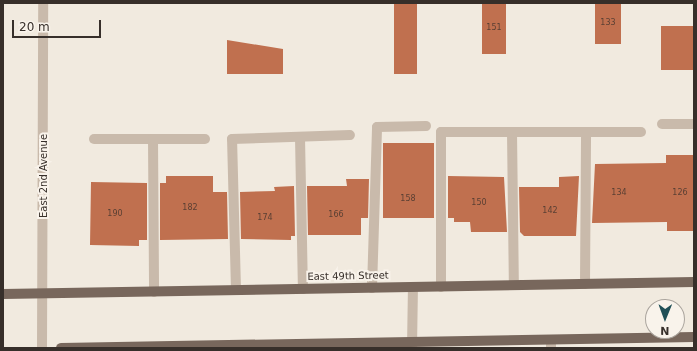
<!DOCTYPE html>
<style>
body{margin:0}
#map{position:relative;width:697px;height:351px;overflow:hidden;background:#f1eadf;font-family:"DejaVu Sans",sans-serif}
div>[style]{position:absolute}
.building>*{inset:0;background:#c0704f;transform-origin:0 0}
.lane>*{height:10px;margin:-5px;padding:0 5px;transform-origin:5px;border-radius:5px;background:#c9baab}
.street>*{height:10px;margin:-5px;padding:0 5px;transform-origin:5px;border-radius:5px;background:#c9baab}
.primary>*{height:10px;margin:-5px;padding:0 5px;transform-origin:5px;border-radius:5px;background:#78675c}
span{translate:-50% -50%;white-space:nowrap;text-align:center;line-height:1.15;-webkit-text-stroke:4px #f9f3eb;paint-order:stroke}
.number-label{font-size:8px;color:#593f33}
.number-label span{-webkit-text-stroke-width:0}
.street-label{font-size:10px;color:#372f2a}
.frame{position:absolute;inset:0;border:4px solid #372f2a;pointer-events:none}
.north{position:absolute;left:645px;top:299px;width:40px;height:40px;box-sizing:border-box;background:#f9f3eb;border:1px solid #aba59e;border-radius:50%;rotate:181deg;font-size:11px;font-weight:700;line-height:16px;text-align:center;color:#372f2a}
.north::after{content:'';display:block;margin:auto;width:14px;height:18px;background:#215057;clip-path:polygon(50% 0,100% 100%,50% 72%,0 100%)}
.scale{position:absolute;left:12px;top:20px;width:89px;height:18px;box-sizing:border-box;border:2px solid #372f2a;border-top:0;padding-left:5px;font-size:12px;line-height:14px;white-space:nowrap;color:#372f2a;-webkit-text-stroke:3px #f9f3eb;paint-order:stroke}
</style>
<div id="map">
<div class="building">
<i style="left:394px;top:3px;width:23px;height:71px"></i>
<i style="left:482px;top:3px;width:24px;height:51px"></i>
<i style="left:595px;top:3px;width:26px;height:41px"></i>
<i style="left:694px;top:26px;width:44px;height:33px;rotate:90deg"></i>
<i style="clip-path:polygon(227px 40px,283px 49px,283px 74px,227px 74px)"></i>
<i style="left:383px;top:143px;width:51px;height:75px"></i>
<i style="clip-path:polygon(666px 155px,694px 155px,694px 231px,667px 231px,667px 222px,592px 223px,595px 164px,666px 163px)"></i>
<i style="clip-path:polygon(166px 176px,213px 176px,213px 192px,227px 192px,228px 239px,160px 240px,160px 183px,166px 183px)"></i>
<i style="clip-path:polygon(448px 176px,504px 177px,507px 232px,471px 232px,470px 222px,454px 222px,454px 218px,448px 218px)"></i>
<i style="clip-path:polygon(579px 176px,576px 236px,524px 236px,520px 232px,519px 187px,559px 187px,559px 177px)"></i>
<i style="clip-path:polygon(346px 179px,369px 179px,368px 218px,361px 218px,361px 235px,308px 235px,307px 186px,347px 186px)"></i>
<i style="clip-path:polygon(91px 182px,147px 183px,147px 240px,139px 240px,139px 246px,90px 245px)"></i>
<i style="clip-path:polygon(294px 186px,295px 236px,291px 236px,291px 240px,241px 239px,240px 192px,275px 191px,274px 187px)"></i>
</div>
<div class="lane">
<i style="left:662px;top:124px;width:32px"></i>
<i style="left:512px;top:132px;width:153px;rotate:89.3deg"></i>
<i style="left:300px;top:137px;width:152px;rotate:88.9deg"></i>
<i style="left:94px;top:139px;width:59px"></i>
<i style="left:153px;top:139px;width:153px;rotate:89.6deg"></i>
<i style="left:153px;top:139px;width:52px"></i>
<i style="left:585px;top:284px;width:152px;rotate:-89.6deg"></i>
<i style="left:441px;top:287px;width:155px;rotate:-90deg"></i>
<i style="left:441px;top:132px;width:200px"></i>
<i style="left:372px;top:288px;width:161px;rotate:-88.2deg"></i>
<i style="left:377px;top:127px;width:49px;rotate:-1.2deg"></i>
<i style="left:236px;top:290px;width:151px;rotate:-91.5deg"></i>
<i style="left:232px;top:139px;width:118px;rotate:-1.9deg"></i>
<i style="left:551px;top:340px;width:8px;rotate:90deg"></i>
</div>
<div class="street">
<i style="left:42px;top:348px;width:345px;rotate:-89.8deg"></i>
<i style="left:412px;top:348px;width:61px;rotate:-89.1deg"></i>
</div>
<div class="primary">
<i style="left:3px;top:294px;width:691px;rotate:-0.99deg"></i>
<i style="left:61px;top:348px;width:633px;rotate:-1deg"></i>
</div>
<div class="number-label">
<span style="left:608px;top:23px">133</span>
<span style="left:494px;top:28px">151</span>
<span style="left:619px;top:193px">134</span>
<span style="left:680px;top:193px">126</span>
<span style="left:408px;top:199px">158</span>
<span style="left:479px;top:203px">150</span>
<span style="left:190px;top:208px">182</span>
<span style="left:550px;top:211px">142</span>
<span style="left:115px;top:214px">190</span>
<span style="left:336px;top:215px">166</span>
<span style="left:265px;top:218px">174</span>
</div>
<div class="street-label">
<span style="left:44px;top:176px;rotate:-90deg">East 2nd Avenue</span>
<span style="left:348px;top:276px;rotate:-1deg">East 49th Street</span>
</div>
<div class="frame"></div>
<div class="north">N</div>
<div class="scale">20 m</div>
</div>
